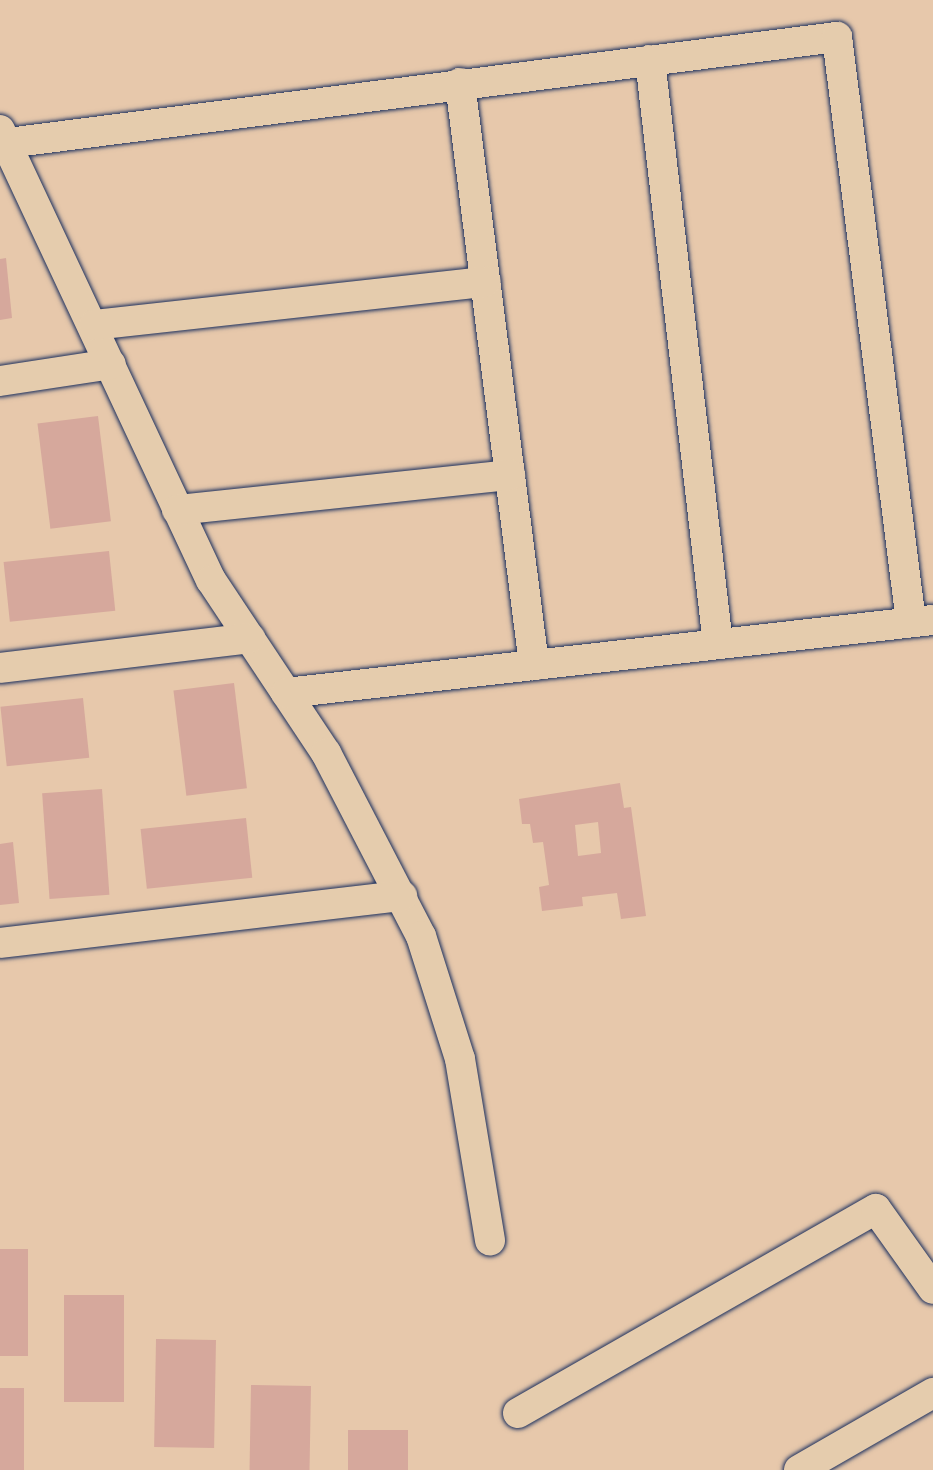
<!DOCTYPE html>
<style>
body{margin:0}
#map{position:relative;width:933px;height:1470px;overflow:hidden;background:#e7c8ab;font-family:"Shantell Sans",sans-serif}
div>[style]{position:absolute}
.building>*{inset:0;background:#d6a89c;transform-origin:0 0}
.roads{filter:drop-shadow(0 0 2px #1b2f5e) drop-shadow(0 0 2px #1b2f5e)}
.minor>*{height:30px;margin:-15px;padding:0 15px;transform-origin:15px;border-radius:15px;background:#e5ccad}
span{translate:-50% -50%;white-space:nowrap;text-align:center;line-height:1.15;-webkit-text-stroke:10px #e5ccad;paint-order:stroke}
</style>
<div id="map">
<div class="building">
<i style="clip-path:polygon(6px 258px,12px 318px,0 320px,0 259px)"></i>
<i style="left:98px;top:416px;width:106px;height:61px;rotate:83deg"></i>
<i style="left:109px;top:551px;width:60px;height:106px;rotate:84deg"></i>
<i style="left:234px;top:683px;width:106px;height:61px;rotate:83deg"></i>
<i style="left:83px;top:698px;width:60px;height:83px;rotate:84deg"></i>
<i style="clip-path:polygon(evenodd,620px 783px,624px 808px,631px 807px,646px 916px,621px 919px,617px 893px,582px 897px,583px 906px,542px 911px,539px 887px,549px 885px,543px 842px,533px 843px,530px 824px,522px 824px,519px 799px,620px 783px,598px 822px,601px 853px,578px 856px,575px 825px,598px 822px)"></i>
<i style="left:102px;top:789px;width:106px;height:60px;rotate:86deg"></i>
<i style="left:246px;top:818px;width:60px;height:106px;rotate:84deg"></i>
<i style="clip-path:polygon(13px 842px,19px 903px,0 905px,0 844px)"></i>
<i style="left:0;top:1249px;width:28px;height:107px"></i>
<i style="left:64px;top:1295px;width:60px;height:107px"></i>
<i style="left:156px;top:1339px;width:60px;height:108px;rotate:1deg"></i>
<i style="left:251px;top:1385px;width:60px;height:85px;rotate:1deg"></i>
<i style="left:0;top:1388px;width:24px;height:82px"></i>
<i style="left:348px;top:1430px;width:60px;height:40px"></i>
</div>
<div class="roads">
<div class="minor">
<i style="left:650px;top:60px;width:588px;rotate:83.36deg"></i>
<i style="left:460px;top:83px;width:587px;rotate:82.75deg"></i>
<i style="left:0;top:130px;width:497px;rotate:64.9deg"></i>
<i style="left:211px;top:580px;width:208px;rotate:56.4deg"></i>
<i style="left:326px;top:753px;width:206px;rotate:62.6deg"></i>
<i style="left:421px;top:936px;width:129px;rotate:72.4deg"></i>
<i style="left:460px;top:1059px;width:184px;rotate:80.6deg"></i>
<i style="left:0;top:144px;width:844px;rotate:-7.29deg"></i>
<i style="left:837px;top:37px;width:590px;rotate:82.79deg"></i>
<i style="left:94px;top:325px;width:394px;rotate:-6.3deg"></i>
<i style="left:0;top:381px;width:112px;rotate:-8.7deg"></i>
<i style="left:177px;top:510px;width:335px;rotate:-6deg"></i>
<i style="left:0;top:668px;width:252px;rotate:-6.8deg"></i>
<i style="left:286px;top:693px;width:651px;rotate:-6.44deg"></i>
<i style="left:0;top:943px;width:405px;rotate:-6.7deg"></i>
<i style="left:518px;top:1413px;width:412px;rotate:-29.7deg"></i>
<i style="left:876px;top:1209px;width:98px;rotate:54.5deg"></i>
<i style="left:799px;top:1470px;width:155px;rotate:-29.9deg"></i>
</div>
</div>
</div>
